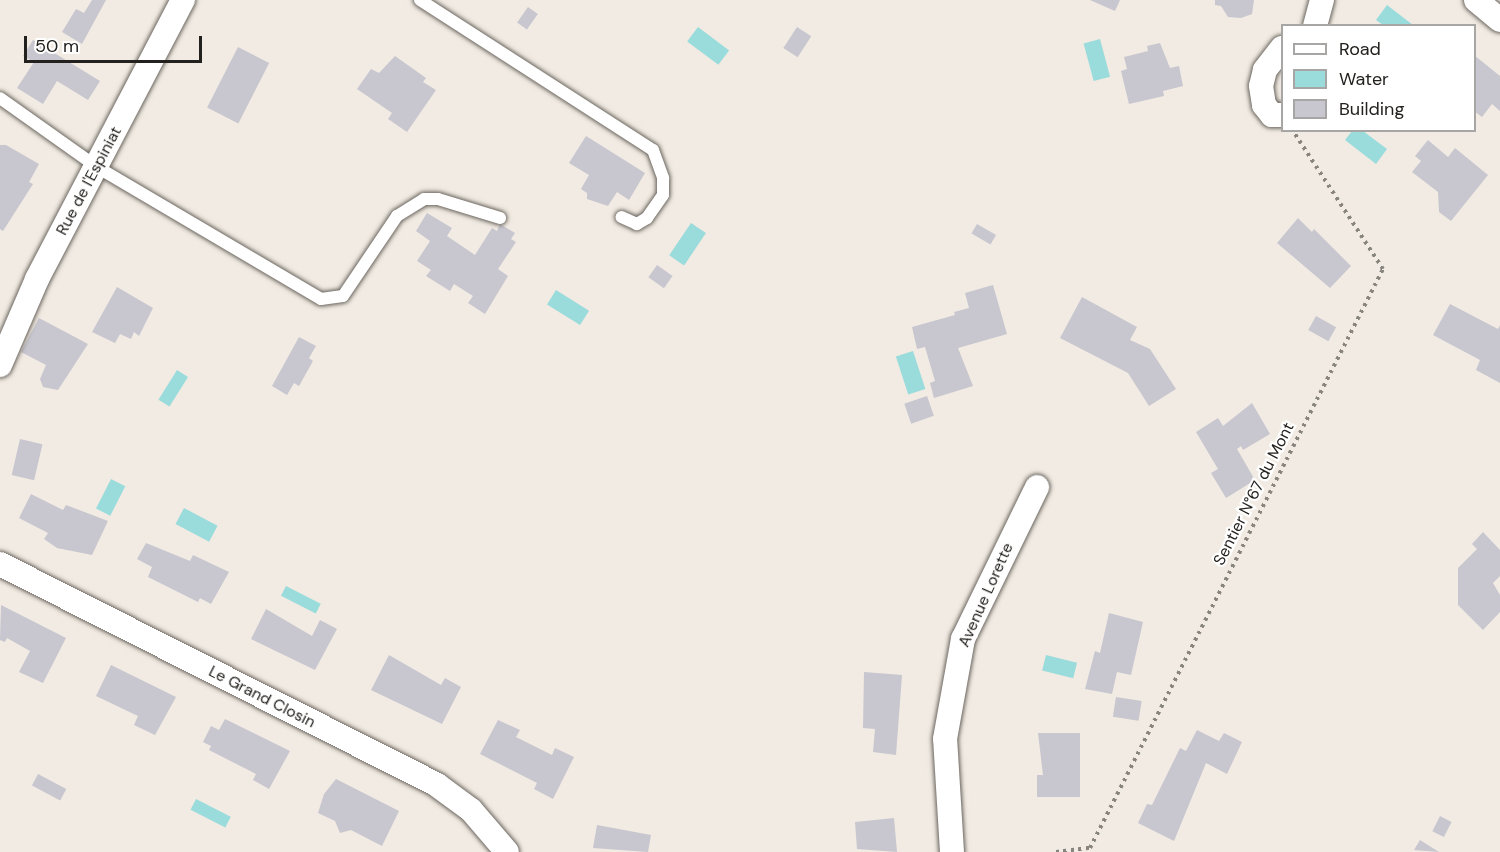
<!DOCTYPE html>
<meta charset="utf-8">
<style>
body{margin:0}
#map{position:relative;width:1500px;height:852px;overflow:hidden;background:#f1ebe3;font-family:"DM Sans",sans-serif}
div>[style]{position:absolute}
.water>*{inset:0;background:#9adbdc;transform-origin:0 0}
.building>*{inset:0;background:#c8c6cf;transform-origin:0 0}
.path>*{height:4px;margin-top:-2px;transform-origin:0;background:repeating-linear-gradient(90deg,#88847e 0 3px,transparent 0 7.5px)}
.roads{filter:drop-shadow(0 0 2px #6b665f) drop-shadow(0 0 2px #6b665f)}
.lane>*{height:12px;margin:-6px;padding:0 6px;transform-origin:6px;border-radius:6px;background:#fff}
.street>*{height:24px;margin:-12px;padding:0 12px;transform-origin:12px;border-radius:12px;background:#fff}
span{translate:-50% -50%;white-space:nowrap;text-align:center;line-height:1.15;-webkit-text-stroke:4.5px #fff;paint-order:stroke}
.street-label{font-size:16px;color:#23211e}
.legend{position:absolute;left:1281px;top:24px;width:195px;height:108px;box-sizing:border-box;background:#fff;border:2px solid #a7a6a5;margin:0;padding:8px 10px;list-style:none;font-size:18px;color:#23211e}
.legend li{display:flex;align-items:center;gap:12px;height:30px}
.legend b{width:30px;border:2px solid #a7a6a5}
.scale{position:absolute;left:24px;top:36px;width:178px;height:27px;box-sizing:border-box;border:3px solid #23211e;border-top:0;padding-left:8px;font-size:18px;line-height:21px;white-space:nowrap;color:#23211e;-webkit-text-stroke:4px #fff;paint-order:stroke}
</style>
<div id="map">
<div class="water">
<i style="clip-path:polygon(1387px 5px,1413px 25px,1383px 25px,1376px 20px)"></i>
<i style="left:698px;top:27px;width:39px;height:18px;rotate:37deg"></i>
<i style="left:1100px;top:39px;width:39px;height:17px;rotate:75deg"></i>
<i style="clip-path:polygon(1352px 131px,1363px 131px,1387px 149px,1376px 164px,1345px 140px)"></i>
<i style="left:691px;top:223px;width:18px;height:39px;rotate:34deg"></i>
<i style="left:556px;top:290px;width:39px;height:17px;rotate:32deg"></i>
<i style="left:913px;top:351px;width:40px;height:18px;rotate:72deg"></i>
<i style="left:177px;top:370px;width:13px;height:35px;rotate:32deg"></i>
<i style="left:111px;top:479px;width:16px;height:33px;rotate:27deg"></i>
<i style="left:184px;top:508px;width:38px;height:18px;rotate:28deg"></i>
<i style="left:286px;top:586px;width:39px;height:11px;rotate:27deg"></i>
<i style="left:1046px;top:655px;width:32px;height:16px;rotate:14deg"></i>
<i style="left:196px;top:799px;width:39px;height:12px;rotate:27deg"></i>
</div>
<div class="building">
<i style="clip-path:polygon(92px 0,106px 0,82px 44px,62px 32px,76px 9px,84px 13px)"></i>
<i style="clip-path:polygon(1090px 0,1120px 0,1115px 11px)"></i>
<i style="clip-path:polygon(1215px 0,1254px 0,1252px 14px,1241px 18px,1228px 17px,1221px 6px,1215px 5px)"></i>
<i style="left:528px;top:7px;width:12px;height:19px;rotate:35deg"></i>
<i style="left:797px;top:27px;width:17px;height:25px;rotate:33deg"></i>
<i style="clip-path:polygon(33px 40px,100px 81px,88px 100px,57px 81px,43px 104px,17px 88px,34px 62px,23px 56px)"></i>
<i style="clip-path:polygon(1160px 43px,1170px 68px,1179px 66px,1183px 86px,1163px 91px,1164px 96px,1129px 104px,1121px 71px,1127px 69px,1124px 57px,1148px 51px,1147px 46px)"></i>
<i style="left:238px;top:47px;width:35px;height:68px;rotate:27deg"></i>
<i style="clip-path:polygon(1474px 55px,1500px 76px,1500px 111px,1492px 104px,1482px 117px,1474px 111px)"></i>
<i style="clip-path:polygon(395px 56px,426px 78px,423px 82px,436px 90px,407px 132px,388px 119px,392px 113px,357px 89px,371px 69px,379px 73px)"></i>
<i style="clip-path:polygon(586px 136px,645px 173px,629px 200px,617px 192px,608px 206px,587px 199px,587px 193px,581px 189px,589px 175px,569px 163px)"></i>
<i style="clip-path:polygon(1428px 140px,1448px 157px,1455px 148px,1488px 175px,1451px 221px,1439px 212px,1438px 192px,1412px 172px,1421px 161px,1415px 156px)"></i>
<i style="clip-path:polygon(0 145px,6px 145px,39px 164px,29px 182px,33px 184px,3px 231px,0 229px)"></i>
<i style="clip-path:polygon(427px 213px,452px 228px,447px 236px,475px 255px,492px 228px,497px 231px,500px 224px,515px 233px,511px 239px,516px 242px,498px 269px,508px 276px,485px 314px,468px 303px,473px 296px,454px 284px,450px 291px,426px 276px,431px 270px,417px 261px,430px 241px,416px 231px)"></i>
<i style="clip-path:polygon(1298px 218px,1312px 232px,1314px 229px,1351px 266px,1330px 288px,1277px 243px)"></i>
<i style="left:977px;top:224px;width:22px;height:11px;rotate:30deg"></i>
<i style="left:657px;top:265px;width:19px;height:15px;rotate:35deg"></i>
<i style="clip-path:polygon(993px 285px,1007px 334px,958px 348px,973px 386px,934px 398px,930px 383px,935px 381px,925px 347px,917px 349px,912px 327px,955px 315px,954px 312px,969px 308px,965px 293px)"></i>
<i style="clip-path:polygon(117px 287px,153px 308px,139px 336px,134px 332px,131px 339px,120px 334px,115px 343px,92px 332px)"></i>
<i style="clip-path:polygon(1082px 297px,1137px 327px,1130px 340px,1150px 349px,1176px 389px,1149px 406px,1128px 373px,1060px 338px)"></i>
<i style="clip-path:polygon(1450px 304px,1498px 329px,1500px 325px,1500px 383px,1476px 370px,1480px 360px,1433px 335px)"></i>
<i style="left:1316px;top:316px;width:23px;height:16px;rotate:29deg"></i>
<i style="clip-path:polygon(39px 318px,88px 344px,58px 390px,43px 387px,40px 379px,46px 365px,21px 352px)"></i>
<i style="clip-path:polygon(299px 337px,316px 346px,309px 358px,313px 361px,299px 386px,294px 383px,287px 395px,272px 386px)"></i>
<i style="left:927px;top:396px;width:21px;height:24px;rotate:71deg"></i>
<i style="clip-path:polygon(1252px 403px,1270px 434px,1243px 450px,1241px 446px,1237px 449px,1255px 480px,1226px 498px,1211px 473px,1218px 469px,1196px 432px,1218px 418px,1223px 426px)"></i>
<i style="left:20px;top:439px;width:23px;height:37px;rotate:13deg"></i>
<i style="clip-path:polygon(31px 494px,63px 510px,66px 505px,108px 521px,92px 555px,57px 548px,44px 539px,48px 533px,19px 518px)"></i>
<i style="clip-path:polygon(1483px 532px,1500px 550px,1500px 576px,1493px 583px,1500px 595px,1500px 612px,1483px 630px,1458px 605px,1458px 568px,1477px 549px,1472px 544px)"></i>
<i style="clip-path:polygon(146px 543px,190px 561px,193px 555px,229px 572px,211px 604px,200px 598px,198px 602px,148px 577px,152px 567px,137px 559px)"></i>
<i style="clip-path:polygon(1px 605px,66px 638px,43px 683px,19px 672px,30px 651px,7px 638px,5px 642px,0 640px)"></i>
<i style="clip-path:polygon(266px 609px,312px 636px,320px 620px,337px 629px,315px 670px,251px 639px)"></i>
<i style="clip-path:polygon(1109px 613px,1143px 622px,1131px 675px,1117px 672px,1112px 694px,1085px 689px,1095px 651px,1100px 653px)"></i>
<i style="clip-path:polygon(389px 655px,441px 685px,445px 678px,461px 687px,442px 724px,371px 690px)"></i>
<i style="clip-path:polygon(111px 665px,176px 697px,155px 735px,134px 725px,138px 716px,96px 696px)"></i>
<i style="clip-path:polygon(864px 672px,902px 675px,896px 755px,873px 752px,875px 729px,863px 728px)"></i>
<i style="left:1116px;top:697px;width:26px;height:20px;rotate:9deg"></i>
<i style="clip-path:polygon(225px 719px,290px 751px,269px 789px,253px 780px,256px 774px,209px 750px,211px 746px,203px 742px,211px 726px,219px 730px)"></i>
<i style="clip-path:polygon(498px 720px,520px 730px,516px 737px,552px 755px,555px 748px,574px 757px,553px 799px,534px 789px,537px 783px,480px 754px)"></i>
<i style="clip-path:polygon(1197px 730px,1219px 741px,1224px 733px,1242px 742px,1227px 774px,1206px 763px,1174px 841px,1138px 823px,1147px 804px,1152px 805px,1180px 748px,1186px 751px)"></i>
<i style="clip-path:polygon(1038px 733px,1080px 733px,1080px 797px,1037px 797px,1037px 775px,1043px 775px)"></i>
<i style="left:38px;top:774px;width:32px;height:13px;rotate:28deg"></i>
<i style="clip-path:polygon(336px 779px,399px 811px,382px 846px,351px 830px,340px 833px,335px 821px,318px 813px,324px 794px)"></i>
<i style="left:1440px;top:816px;width:13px;height:17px;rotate:27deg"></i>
<i style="clip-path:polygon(894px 818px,897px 852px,857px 849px,855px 822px)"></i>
<i style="clip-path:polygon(597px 825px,651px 835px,648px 852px,593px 848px)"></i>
<i style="clip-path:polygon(1420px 840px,1439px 852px,1414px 850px)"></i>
</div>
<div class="path">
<i style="left:1056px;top:852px;width:34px;rotate:-7deg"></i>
<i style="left:1090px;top:848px;width:649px;rotate:-63.16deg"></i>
<i style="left:1383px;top:269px;width:161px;rotate:-123.1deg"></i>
</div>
<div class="roads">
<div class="lane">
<i style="left:420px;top:0;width:277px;rotate:32.8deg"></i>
<i style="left:653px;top:150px;width:30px;rotate:70deg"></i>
<i style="left:663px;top:178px;width:17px;rotate:90deg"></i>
<i style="left:663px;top:195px;width:28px;rotate:125deg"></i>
<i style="left:647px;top:218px;width:12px;rotate:149deg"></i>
<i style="left:637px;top:224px;width:17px;rotate:-156deg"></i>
<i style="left:0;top:98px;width:119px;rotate:35.4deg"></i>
<i style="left:97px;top:167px;width:260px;rotate:30.5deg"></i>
<i style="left:321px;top:299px;width:22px;rotate:-8deg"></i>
<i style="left:343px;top:296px;width:97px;rotate:-56deg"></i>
<i style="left:397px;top:216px;width:32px;rotate:-32deg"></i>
<i style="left:424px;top:199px;width:14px"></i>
<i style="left:438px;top:199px;width:65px;rotate:17deg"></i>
</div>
<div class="street">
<i style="left:1476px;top:0;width:31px;rotate:40deg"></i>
<i style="left:1315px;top:26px;width:27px;rotate:-75deg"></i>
<i style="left:1282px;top:48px;width:28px;rotate:128deg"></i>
<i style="left:1265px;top:70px;width:16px;rotate:104deg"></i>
<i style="left:1261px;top:86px;width:19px;rotate:81deg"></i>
<i style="left:1264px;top:105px;width:13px;rotate:51deg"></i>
<i style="left:1272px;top:115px;width:10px"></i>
<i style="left:0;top:365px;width:94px;rotate:-66.7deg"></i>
<i style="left:37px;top:279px;width:315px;rotate:-62.4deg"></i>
<i style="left:0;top:564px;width:490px;rotate:26.8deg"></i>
<i style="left:437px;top:785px;width:42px;rotate:36.3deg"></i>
<i style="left:471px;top:810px;width:55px;rotate:49.4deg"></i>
<i style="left:952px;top:852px;width:113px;rotate:-93.5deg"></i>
<i style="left:945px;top:739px;width:102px;rotate:-79.8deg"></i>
<i style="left:963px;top:639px;width:169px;rotate:-64deg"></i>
</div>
</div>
<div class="street-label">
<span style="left:89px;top:181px;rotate:-62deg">Rue de l'Espiniat</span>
<span style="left:1254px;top:494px;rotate:-63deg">Sentier N°67 du Mont</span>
<span style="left:986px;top:595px;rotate:-66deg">Avenue Lorette</span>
<span style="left:262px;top:697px;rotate:27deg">Le Grand Closin</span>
</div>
<ul class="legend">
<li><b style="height:8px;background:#fff"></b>Road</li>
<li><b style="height:16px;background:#9adbdc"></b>Water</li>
<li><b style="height:16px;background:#c8c6cf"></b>Building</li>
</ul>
<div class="scale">50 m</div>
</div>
